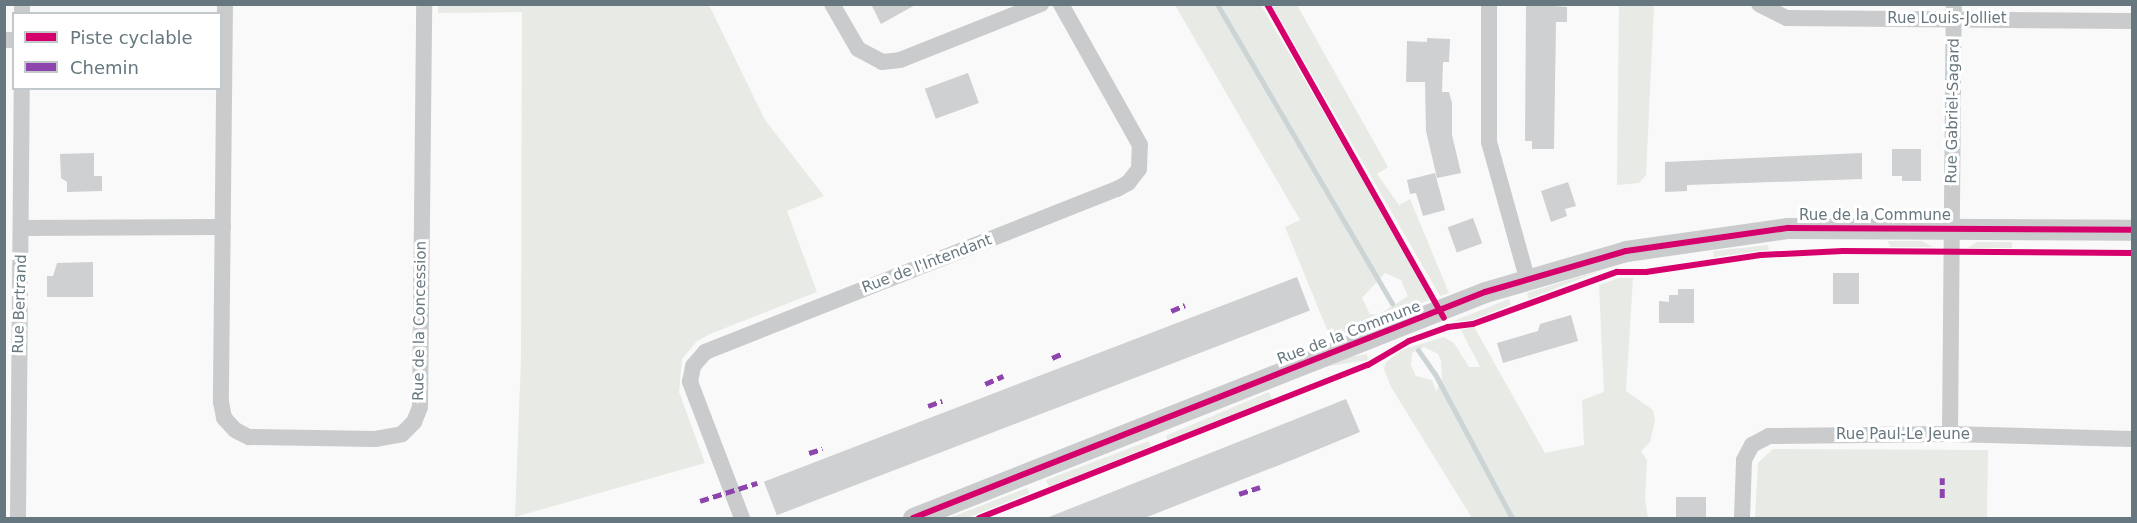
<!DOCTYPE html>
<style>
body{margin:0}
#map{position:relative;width:2137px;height:523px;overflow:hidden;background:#f9f9f9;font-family:"DejaVu Sans",sans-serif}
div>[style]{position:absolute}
.green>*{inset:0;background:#e8eae6;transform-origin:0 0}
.stream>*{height:5px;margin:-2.5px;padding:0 2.5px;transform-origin:2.5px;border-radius:2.5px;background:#ccd4d6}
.building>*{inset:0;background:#ced0d1;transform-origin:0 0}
.minor>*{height:16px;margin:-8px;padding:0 8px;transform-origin:8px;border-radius:8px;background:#cacbcc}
.tertiary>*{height:21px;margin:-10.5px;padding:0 10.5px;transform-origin:10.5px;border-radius:10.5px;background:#cacbcc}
.quiet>*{height:4.5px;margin-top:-2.25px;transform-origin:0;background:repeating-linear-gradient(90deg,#8e44ad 0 9px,transparent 0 13.5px)}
.cycleway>*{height:6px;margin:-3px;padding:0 3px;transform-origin:3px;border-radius:3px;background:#d6006c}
span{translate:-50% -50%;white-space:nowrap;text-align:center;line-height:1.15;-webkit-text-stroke:6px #fff;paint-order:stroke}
.street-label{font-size:15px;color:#67777f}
.frame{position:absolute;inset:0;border:6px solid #67777f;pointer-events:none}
.legend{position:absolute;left:12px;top:12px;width:210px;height:78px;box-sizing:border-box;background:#fff;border:2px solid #c2c9cc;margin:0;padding:8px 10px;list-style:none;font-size:18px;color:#67777f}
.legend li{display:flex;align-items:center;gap:12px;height:30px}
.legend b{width:30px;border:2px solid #c2c9cc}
</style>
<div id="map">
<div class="green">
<i style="clip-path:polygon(438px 5px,709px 5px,765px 120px,824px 196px,787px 211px,817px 292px,710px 334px,697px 341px,682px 359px,679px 392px,705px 463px,515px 517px,521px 358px,522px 12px,438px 13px)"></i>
<i style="clip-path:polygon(evenodd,1175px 5px,1261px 5px,1432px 299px,1331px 339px,1285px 227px,1300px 220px,1175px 5px,1385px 273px,1401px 280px,1408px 296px,1378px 315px,1370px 314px,1362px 298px,1385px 273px)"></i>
<i style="clip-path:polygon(1272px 5px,1297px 5px,1388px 167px,1377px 174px,1399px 205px,1410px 199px,1449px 293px,1440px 296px)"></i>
<i style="clip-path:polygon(1619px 5px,1654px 5px,1646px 175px,1639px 183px,1617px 185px)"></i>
<i style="clip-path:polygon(1888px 241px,1922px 241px,1933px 247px,1890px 247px)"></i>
<i style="clip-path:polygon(1977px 242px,2012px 242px,2012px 248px,1968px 248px)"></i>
<i style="clip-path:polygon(1768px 245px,1769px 250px,1714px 257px,1713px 251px)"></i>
<i style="clip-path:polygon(1600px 271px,1529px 299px,1527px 293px,1572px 279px)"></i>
<i style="clip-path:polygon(evenodd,1619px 278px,1633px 278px,1626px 391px,1653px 410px,1655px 421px,1650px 442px,1641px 451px,1647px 460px,1645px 499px,1648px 518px,1472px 518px,1391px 387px,1384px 369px,1386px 362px,1404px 349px,1444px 337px,1454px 343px,1469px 367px,1480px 367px,1461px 330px,1474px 327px,1545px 453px,1584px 445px,1582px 400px,1604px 392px,1599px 285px,1619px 278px,1424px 347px,1438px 354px,1441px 361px,1442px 379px,1436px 391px,1432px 380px,1416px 376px,1411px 365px,1412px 353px,1424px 347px)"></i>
<i style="clip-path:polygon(1509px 299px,1511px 305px,1472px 320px,1451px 322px)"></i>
<i style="left:1367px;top:354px;width:6px;height:88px;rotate:81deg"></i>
<i style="left:1269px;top:392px;width:8px;height:112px;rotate:67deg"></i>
<i style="clip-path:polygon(1149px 441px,1151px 446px,1049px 487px,1046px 480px)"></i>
<i style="clip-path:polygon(1773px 449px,1988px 450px,1987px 518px,1755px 518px,1758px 463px)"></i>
<i style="clip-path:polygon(1027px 488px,1030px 493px,967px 518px,949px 518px)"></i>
</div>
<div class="stream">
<i style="left:1217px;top:4px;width:347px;rotate:59.7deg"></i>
<i style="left:1418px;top:350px;width:29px;rotate:55deg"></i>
<i style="left:1435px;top:374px;width:163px;rotate:61.9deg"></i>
</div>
<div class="building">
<i style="clip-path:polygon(871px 4px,917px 4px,881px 24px)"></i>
<i style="clip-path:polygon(1526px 4px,1567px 7px,1567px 22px,1556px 22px,1554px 149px,1532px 149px,1532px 141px,1525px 141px)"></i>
<i style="clip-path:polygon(1427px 38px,1450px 39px,1449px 62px,1443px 62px,1442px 92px,1449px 92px,1452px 103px,1452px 135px,1461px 173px,1437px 178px,1426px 131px,1425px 82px,1406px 82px,1407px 41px,1427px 42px)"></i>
<i style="left:968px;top:73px;width:32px;height:46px;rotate:70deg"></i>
<i style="clip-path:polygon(1892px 149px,1921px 149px,1921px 181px,1902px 181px,1902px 176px,1892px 176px)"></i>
<i style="clip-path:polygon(94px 153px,94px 176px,102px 176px,102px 191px,67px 192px,67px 182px,61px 178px,60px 154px)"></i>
<i style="clip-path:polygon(1862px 153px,1862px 179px,1687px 185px,1687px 191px,1665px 192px,1665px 162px)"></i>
<i style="clip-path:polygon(1435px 173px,1445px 210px,1423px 216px,1416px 193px,1410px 194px,1407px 180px)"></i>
<i style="clip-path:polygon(1568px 182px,1576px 206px,1565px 209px,1567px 216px,1551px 222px,1541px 191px)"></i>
<i style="left:1473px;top:218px;width:27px;height:27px;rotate:70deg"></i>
<i style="clip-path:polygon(93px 262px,93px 297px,47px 297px,47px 276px,53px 276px,57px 263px)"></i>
<i style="left:1859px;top:273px;width:31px;height:26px;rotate:90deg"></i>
<i style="left:1297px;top:277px;width:36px;height:571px;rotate:69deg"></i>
<i style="clip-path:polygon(1678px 289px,1694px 289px,1694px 323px,1659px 323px,1659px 301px,1669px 302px,1669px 295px,1678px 295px)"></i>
<i style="clip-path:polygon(1571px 315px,1578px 341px,1503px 363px,1497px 343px,1538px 331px,1540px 324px)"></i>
<i style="clip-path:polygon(1346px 399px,1360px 432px,1297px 458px,1142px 519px,1044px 519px)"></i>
<i style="left:1676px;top:497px;width:30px;height:22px"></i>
</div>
<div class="minor">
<i style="left:225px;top:4px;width:398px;rotate:90.6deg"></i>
<i style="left:221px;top:402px;width:16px;rotate:79deg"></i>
<i style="left:224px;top:418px;width:16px;rotate:47deg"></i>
<i style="left:235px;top:430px;width:16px;rotate:27deg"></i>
<i style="left:249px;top:437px;width:126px;rotate:0.9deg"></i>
<i style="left:375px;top:439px;width:27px;rotate:-10deg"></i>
<i style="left:402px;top:434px;width:17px;rotate:-45deg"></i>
<i style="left:414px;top:422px;width:16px;rotate:-68deg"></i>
<i style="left:420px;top:407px;width:403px;rotate:-89.4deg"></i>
<i style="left:832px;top:4px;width:52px;rotate:60deg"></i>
<i style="left:858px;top:49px;width:27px;rotate:28deg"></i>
<i style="left:882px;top:62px;width:18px;rotate:-6deg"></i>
<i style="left:900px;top:60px;width:152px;rotate:-21.7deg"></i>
<i style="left:1489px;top:4px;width:138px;rotate:90deg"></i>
<i style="left:1489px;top:142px;width:141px;rotate:74.4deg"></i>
<i style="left:1759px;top:4px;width:31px;rotate:27deg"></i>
<i style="left:1787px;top:18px;width:345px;rotate:0.5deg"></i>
<i style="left:22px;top:14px;width:10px;rotate:-90deg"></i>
<i style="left:4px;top:40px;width:10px"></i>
<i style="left:22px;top:228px;width:201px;rotate:-0.3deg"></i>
<i style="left:1950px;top:434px;width:430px;rotate:-89.5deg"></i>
<i style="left:18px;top:518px;width:430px;rotate:-89.5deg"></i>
<i style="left:742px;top:518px;width:146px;rotate:-110.9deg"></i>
<i style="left:690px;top:382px;width:16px;rotate:-79deg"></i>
<i style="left:693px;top:366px;width:18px;rotate:-49deg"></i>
<i style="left:705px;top:352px;width:443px;rotate:-21.6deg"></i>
<i style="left:1117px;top:189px;width:13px;rotate:-29deg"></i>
<i style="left:1128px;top:183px;width:18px;rotate:-52deg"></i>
<i style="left:1139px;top:169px;width:24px;rotate:-88deg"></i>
<i style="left:1140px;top:145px;width:162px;rotate:-119.3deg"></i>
<i style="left:1742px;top:518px;width:58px;rotate:-88deg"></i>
<i style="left:1744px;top:460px;width:17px;rotate:-62deg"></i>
<i style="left:1752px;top:445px;width:19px;rotate:-28deg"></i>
<i style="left:1769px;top:436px;width:181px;rotate:-0.6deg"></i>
<i style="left:1950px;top:434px;width:182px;rotate:1.6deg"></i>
</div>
<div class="tertiary">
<i style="left:913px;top:518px;width:615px;rotate:-21.56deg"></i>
<i style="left:1485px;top:292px;width:147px;rotate:-16.2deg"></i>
<i style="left:1626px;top:251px;width:164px;rotate:-8.1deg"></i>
<i style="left:1788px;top:228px;width:344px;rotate:0.3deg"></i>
</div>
<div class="quiet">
<i style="left:1171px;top:311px;width:15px;rotate:-23deg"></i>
<i style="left:1052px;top:358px;width:12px;rotate:-24deg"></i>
<i style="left:985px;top:384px;width:20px;rotate:-24deg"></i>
<i style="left:928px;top:406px;width:15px;rotate:-20deg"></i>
<i style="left:809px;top:453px;width:14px;rotate:-17deg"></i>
<i style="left:1239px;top:494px;width:22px;rotate:-18deg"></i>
<i style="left:1942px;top:498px;width:20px;rotate:-90deg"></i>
<i style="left:700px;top:501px;width:60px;rotate:-17.5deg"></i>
</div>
<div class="cycleway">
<i style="left:1267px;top:4px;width:360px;rotate:60.6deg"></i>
<i style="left:913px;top:518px;width:615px;rotate:-21.56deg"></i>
<i style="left:1485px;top:292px;width:147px;rotate:-16.2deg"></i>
<i style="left:1626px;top:251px;width:164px;rotate:-8.1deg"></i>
<i style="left:1788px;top:228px;width:344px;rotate:0.3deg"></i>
<i style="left:979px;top:518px;width:418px;rotate:-21.5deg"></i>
<i style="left:1368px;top:365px;width:48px;rotate:-30.3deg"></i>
<i style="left:1409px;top:341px;width:41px;rotate:-19.7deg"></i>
<i style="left:1448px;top:327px;width:25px;rotate:-7deg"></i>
<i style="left:1473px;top:324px;width:153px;rotate:-19.9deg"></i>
<i style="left:1617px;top:272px;width:29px"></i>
<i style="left:1646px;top:272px;width:116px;rotate:-8.4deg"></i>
<i style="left:1761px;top:255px;width:82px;rotate:-2.8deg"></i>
<i style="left:1843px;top:251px;width:289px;rotate:0.4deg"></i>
</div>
<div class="street-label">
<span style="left:1947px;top:19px">Rue Louis-Jolliet</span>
<span style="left:1953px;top:111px;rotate:-89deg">Rue Gabriel-Sagard</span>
<span style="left:1875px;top:216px">Rue de la Commune</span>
<span style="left:927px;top:264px;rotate:-21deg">Rue de l'Intendant</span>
<span style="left:20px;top:304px;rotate:-88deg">Rue Bertrand</span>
<span style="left:420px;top:321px;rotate:-89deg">Rue de la Concession</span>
<span style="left:1349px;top:333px;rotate:-21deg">Rue de la Commune</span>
<span style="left:1903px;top:435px">Rue Paul-Le Jeune</span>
</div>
<div class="frame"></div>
<ul class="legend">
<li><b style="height:8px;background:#d6006c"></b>Piste cyclable</li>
<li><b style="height:8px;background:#8e44ad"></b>Chemin</li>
</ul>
</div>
